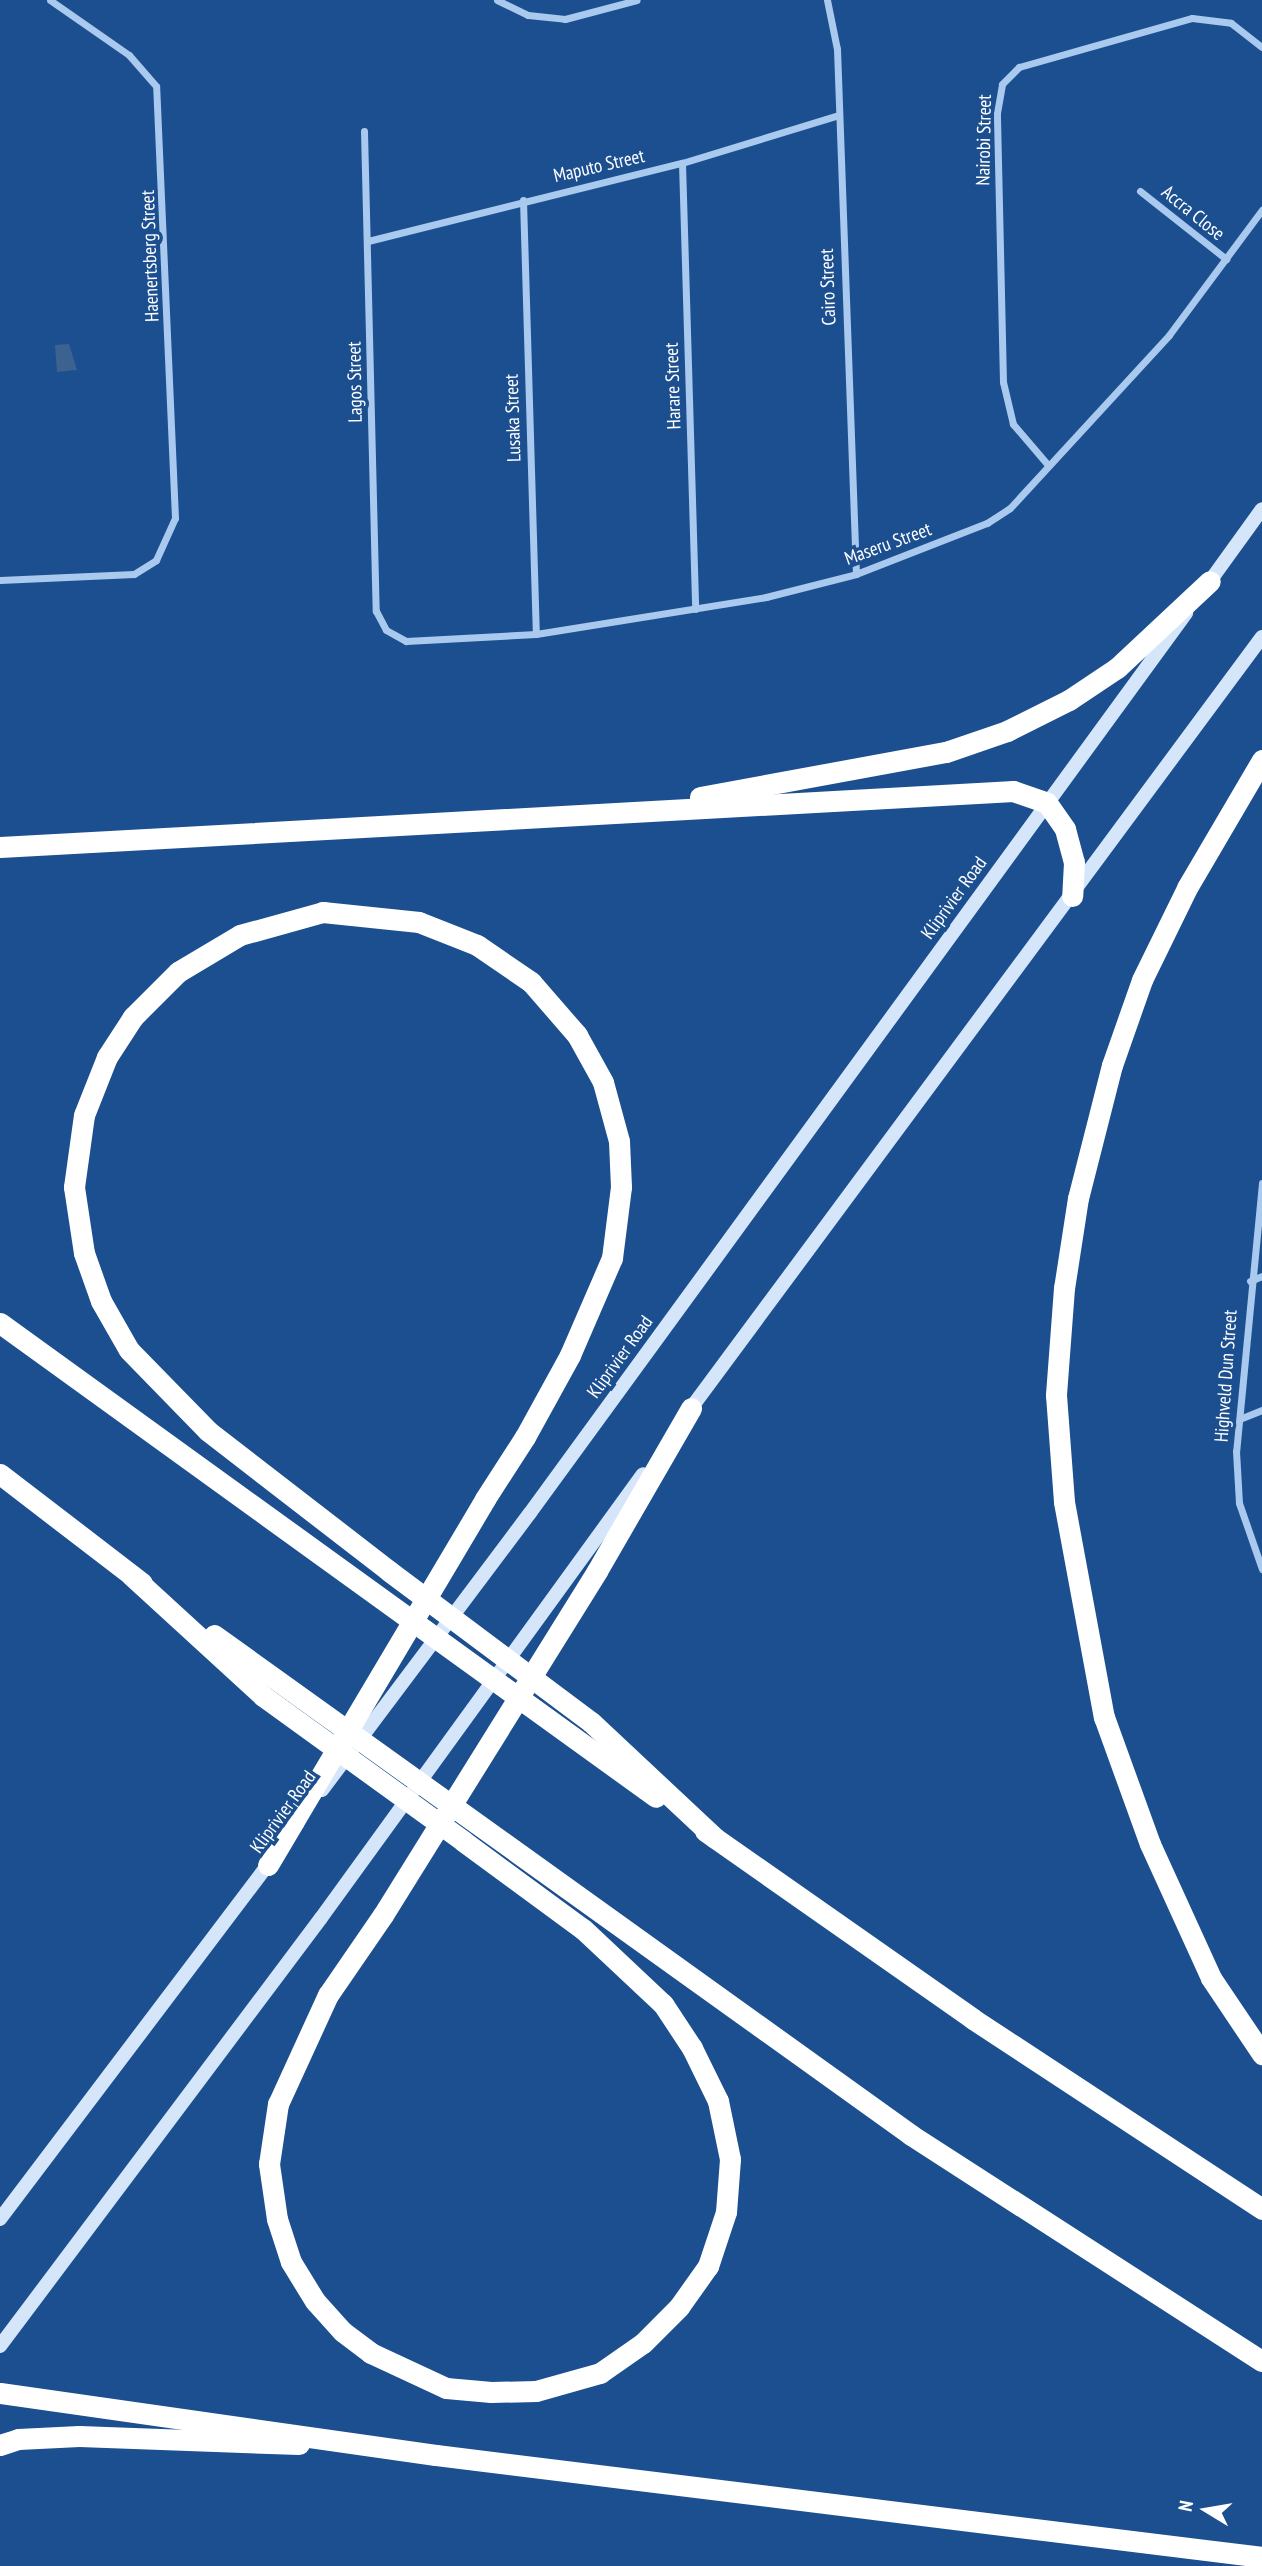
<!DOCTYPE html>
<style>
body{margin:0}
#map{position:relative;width:1262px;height:2566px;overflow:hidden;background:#1b4f8f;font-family:"PT Sans Narrow",sans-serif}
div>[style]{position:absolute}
.water>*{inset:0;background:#3c6290}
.minor>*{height:7px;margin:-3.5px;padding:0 3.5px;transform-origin:3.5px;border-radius:3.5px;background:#a9c9ee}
.secondary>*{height:14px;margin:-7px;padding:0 7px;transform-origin:7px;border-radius:7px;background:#d6e6fa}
.motorway>*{height:21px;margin:-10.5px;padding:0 10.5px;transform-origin:10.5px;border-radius:10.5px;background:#fff}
span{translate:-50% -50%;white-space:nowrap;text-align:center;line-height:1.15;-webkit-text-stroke:7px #1b4f8f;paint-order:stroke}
.street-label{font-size:19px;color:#fff}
.north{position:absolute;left:1171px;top:2475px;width:70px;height:70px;-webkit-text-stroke:5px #1b4f8f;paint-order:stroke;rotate:281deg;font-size:19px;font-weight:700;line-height:28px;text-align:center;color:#fff}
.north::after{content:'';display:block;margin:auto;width:24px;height:32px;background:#fff;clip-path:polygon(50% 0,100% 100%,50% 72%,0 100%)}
</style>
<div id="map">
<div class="water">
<i style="clip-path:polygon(69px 344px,77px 370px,57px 372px,55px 345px)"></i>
</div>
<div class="minor">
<i style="left:497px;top:0;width:34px;rotate:26deg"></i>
<i style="left:528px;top:15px;width:37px;rotate:6deg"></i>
<i style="left:565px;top:19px;width:74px;rotate:-14.8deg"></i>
<i style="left:827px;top:0;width:50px;rotate:78.5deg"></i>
<i style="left:837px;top:49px;width:525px;rotate:87.93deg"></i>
<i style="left:364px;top:131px;width:480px;rotate:88.6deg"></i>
<i style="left:376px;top:611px;width:21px;rotate:62deg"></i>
<i style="left:386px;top:630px;width:23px;rotate:29deg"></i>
<i style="left:406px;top:641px;width:130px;rotate:-3.1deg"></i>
<i style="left:536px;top:634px;width:233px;rotate:-9.1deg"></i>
<i style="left:766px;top:597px;width:93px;rotate:-14.3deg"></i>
<i style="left:856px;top:574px;width:141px;rotate:-21.3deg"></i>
<i style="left:987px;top:523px;width:27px;rotate:-33deg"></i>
<i style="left:1010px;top:508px;width:235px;rotate:-47.4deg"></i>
<i style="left:1169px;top:335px;width:156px;rotate:-53.4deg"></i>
<i style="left:682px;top:163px;width:446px;rotate:88.3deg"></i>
<i style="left:1140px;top:191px;width:110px;rotate:38.3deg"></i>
<i style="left:523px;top:200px;width:434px;rotate:88.3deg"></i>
<i style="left:368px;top:241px;width:324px;rotate:-14deg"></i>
<i style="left:682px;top:163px;width:161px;rotate:-17deg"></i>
<i style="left:1048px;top:465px;width:54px;rotate:-130.5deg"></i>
<i style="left:1013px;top:424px;width:43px;rotate:-103.4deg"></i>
<i style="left:1003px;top:382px;width:269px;rotate:-91.3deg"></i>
<i style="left:997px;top:113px;width:29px;rotate:-80deg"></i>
<i style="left:1002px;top:84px;width:24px;rotate:-45deg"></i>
<i style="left:1019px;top:67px;width:180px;rotate:-15.8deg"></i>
<i style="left:1192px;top:18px;width:39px;rotate:7deg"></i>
<i style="left:1231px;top:23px;width:39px;rotate:38deg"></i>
<i style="left:0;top:580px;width:134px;rotate:-2.6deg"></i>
<i style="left:134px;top:574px;width:26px;rotate:-32deg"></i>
<i style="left:156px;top:560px;width:46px;rotate:-65.7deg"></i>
<i style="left:175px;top:518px;width:432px;rotate:-92.5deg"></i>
<i style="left:156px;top:86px;width:41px;rotate:-131.1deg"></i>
<i style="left:129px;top:55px;width:96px;rotate:-145.2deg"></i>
<i style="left:1262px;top:1183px;width:269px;rotate:95.5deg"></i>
<i style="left:1236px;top:1451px;width:52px;rotate:86.7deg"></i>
<i style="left:1239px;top:1503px;width:70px;rotate:70.8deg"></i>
<i style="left:1250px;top:1281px;width:13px;rotate:-23deg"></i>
<i style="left:1242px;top:1418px;width:22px;rotate:-22deg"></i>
</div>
<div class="secondary">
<i style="left:1205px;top:588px;width:97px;rotate:-54.2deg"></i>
<i style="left:686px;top:1415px;width:968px;rotate:-53.49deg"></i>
<i style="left:322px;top:1790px;width:346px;rotate:-53.1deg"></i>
<i style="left:530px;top:1513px;width:1114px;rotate:-53.91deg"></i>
<i style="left:0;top:2219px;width:450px;rotate:-52.9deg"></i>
<i style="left:0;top:2346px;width:535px;rotate:-53.13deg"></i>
<i style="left:321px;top:1918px;width:548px;rotate:-54.05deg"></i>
</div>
<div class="motorway">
<i style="left:1262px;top:760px;width:148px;rotate:120.4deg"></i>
<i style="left:1187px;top:888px;width:102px;rotate:116.1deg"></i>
<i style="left:1142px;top:980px;width:90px;rotate:109.4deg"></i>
<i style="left:1112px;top:1065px;width:137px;rotate:104.3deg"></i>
<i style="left:1078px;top:1198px;width:91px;rotate:98.8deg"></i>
<i style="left:1064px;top:1288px;width:107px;rotate:94.3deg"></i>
<i style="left:1056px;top:1395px;width:107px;rotate:85.7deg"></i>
<i style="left:1064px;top:1502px;width:219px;rotate:79.5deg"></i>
<i style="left:1104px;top:1717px;width:135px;rotate:70.1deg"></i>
<i style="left:1150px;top:1844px;width:147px;rotate:65.5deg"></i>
<i style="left:1211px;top:1978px;width:92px;rotate:56.1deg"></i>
<i style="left:700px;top:797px;width:250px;rotate:-10.4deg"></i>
<i style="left:946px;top:752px;width:65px;rotate:-19deg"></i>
<i style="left:1007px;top:731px;width:69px;rotate:-26.6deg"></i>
<i style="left:1069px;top:700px;width:58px;rotate:-33.7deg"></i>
<i style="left:1117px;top:668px;width:127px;rotate:-43.1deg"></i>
<i style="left:0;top:847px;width:1015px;rotate:-3.16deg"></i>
<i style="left:1013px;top:791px;width:36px;rotate:19deg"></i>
<i style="left:1047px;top:803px;width:32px;rotate:55deg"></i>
<i style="left:1065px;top:829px;width:34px;rotate:75deg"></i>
<i style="left:1074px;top:862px;width:34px;rotate:93deg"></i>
<i style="left:0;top:1323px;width:809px;rotate:35.85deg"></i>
<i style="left:0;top:1474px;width:179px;rotate:37.5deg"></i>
<i style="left:131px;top:1575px;width:179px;rotate:42.5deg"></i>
<i style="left:263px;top:1696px;width:247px;rotate:35.9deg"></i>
<i style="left:463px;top:1841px;width:149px;rotate:36.3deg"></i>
<i style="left:583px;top:1929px;width:110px;rotate:43.2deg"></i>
<i style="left:663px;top:2004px;width:53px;rotate:56.6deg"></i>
<i style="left:692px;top:2048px;width:59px;rotate:63.9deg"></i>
<i style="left:718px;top:2101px;width:59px;rotate:78.3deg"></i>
<i style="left:730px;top:2159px;width:53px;rotate:94.3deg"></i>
<i style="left:726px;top:2212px;width:57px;rotate:108.4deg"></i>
<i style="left:708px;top:2266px;width:50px;rotate:125.3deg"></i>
<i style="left:679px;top:2307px;width:51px;rotate:135deg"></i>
<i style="left:643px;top:2343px;width:52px;rotate:145.1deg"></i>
<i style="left:600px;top:2373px;width:66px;rotate:164.3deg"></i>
<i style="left:536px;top:2391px;width:45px;rotate:178.7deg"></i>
<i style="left:491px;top:2392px;width:45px;rotate:-174.9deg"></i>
<i style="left:446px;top:2388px;width:83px;rotate:-155deg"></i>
<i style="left:371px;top:2353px;width:36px;rotate:-143deg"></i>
<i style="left:342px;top:2331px;width:40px;rotate:-132deg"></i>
<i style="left:315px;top:2301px;width:46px;rotate:-121.6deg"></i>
<i style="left:291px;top:2262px;width:45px;rotate:-108deg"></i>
<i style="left:277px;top:2219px;width:56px;rotate:-98.3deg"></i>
<i style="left:269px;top:2164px;width:61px;rotate:-81.5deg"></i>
<i style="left:278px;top:2104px;width:120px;rotate:-65.4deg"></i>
<i style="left:328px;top:1995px;width:97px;rotate:-55.5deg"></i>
<i style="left:383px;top:1915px;width:405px;rotate:-58.1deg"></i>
<i style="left:597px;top:1571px;width:188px;rotate:-60deg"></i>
<i style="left:214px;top:1635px;width:858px;rotate:35.65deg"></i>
<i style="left:911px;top:2135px;width:417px;rotate:32.8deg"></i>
<i style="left:705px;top:1831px;width:327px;rotate:35deg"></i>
<i style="left:973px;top:2019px;width:346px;rotate:33.3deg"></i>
<i style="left:268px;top:1865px;width:51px;rotate:-59.4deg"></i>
<i style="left:294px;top:1821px;width:374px;rotate:-59.3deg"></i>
<i style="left:485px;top:1499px;width:74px;rotate:-57.2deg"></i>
<i style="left:525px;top:1437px;width:94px;rotate:-61.2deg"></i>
<i style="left:570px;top:1355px;width:106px;rotate:-66.6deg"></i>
<i style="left:612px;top:1258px;width:72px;rotate:-82.8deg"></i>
<i style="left:621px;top:1187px;width:46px;rotate:-92.5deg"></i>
<i style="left:619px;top:1141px;width:61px;rotate:-105.2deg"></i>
<i style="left:603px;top:1082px;width:54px;rotate:-119deg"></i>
<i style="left:577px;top:1035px;width:70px;rotate:-131deg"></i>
<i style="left:531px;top:982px;width:65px;rotate:-145.6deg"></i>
<i style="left:477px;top:945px;width:62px;rotate:-158.4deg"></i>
<i style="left:419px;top:922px;width:97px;rotate:-174.1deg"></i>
<i style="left:323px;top:912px;width:86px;rotate:164.5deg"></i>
<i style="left:240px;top:935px;width:72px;rotate:149.2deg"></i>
<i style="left:178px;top:972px;width:64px;rotate:135deg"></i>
<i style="left:133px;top:1017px;width:48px;rotate:123deg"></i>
<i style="left:107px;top:1057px;width:62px;rotate:111.6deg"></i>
<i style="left:84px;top:1115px;width:73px;rotate:97.9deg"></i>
<i style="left:74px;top:1187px;width:67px;rotate:81.4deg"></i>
<i style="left:84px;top:1253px;width:51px;rotate:70.5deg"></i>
<i style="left:101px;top:1301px;width:56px;rotate:60.3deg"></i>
<i style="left:129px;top:1350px;width:113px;rotate:45.7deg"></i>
<i style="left:208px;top:1431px;width:229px;rotate:37.7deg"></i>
<i style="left:389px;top:1571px;width:252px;rotate:36.8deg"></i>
<i style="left:591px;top:1722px;width:170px;rotate:43.1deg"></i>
<i style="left:0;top:2393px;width:440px;rotate:8.1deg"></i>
<i style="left:436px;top:2455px;width:832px;rotate:7.04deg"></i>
<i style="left:0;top:2445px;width:19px;rotate:-18deg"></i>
<i style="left:18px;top:2439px;width:61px;rotate:-2.8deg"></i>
<i style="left:79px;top:2436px;width:220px;rotate:2.1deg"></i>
</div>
<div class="street-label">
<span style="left:984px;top:140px;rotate:-89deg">Nairobi Street</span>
<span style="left:599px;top:166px;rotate:-13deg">Maputo Street</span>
<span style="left:1193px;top:213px;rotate:39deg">Accra Close</span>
<span style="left:150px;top:256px;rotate:-92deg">Haenertsberg Street</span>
<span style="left:828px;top:287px;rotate:-92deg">Cairo Street</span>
<span style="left:355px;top:382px;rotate:-91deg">Lagos Street</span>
<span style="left:673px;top:386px;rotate:-92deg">Harare Street</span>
<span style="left:513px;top:418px;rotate:-92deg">Lusaka Street</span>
<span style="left:888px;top:544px;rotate:-20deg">Maseru Street</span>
<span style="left:954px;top:898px;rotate:-54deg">Kliprivier Road</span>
<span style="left:620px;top:1357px;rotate:-54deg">Kliprivier Road</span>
<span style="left:1226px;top:1376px;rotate:-86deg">Highveld Dun Street</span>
<span style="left:283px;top:1812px;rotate:-54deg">Kliprivier Road</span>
</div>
<div class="north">N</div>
</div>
